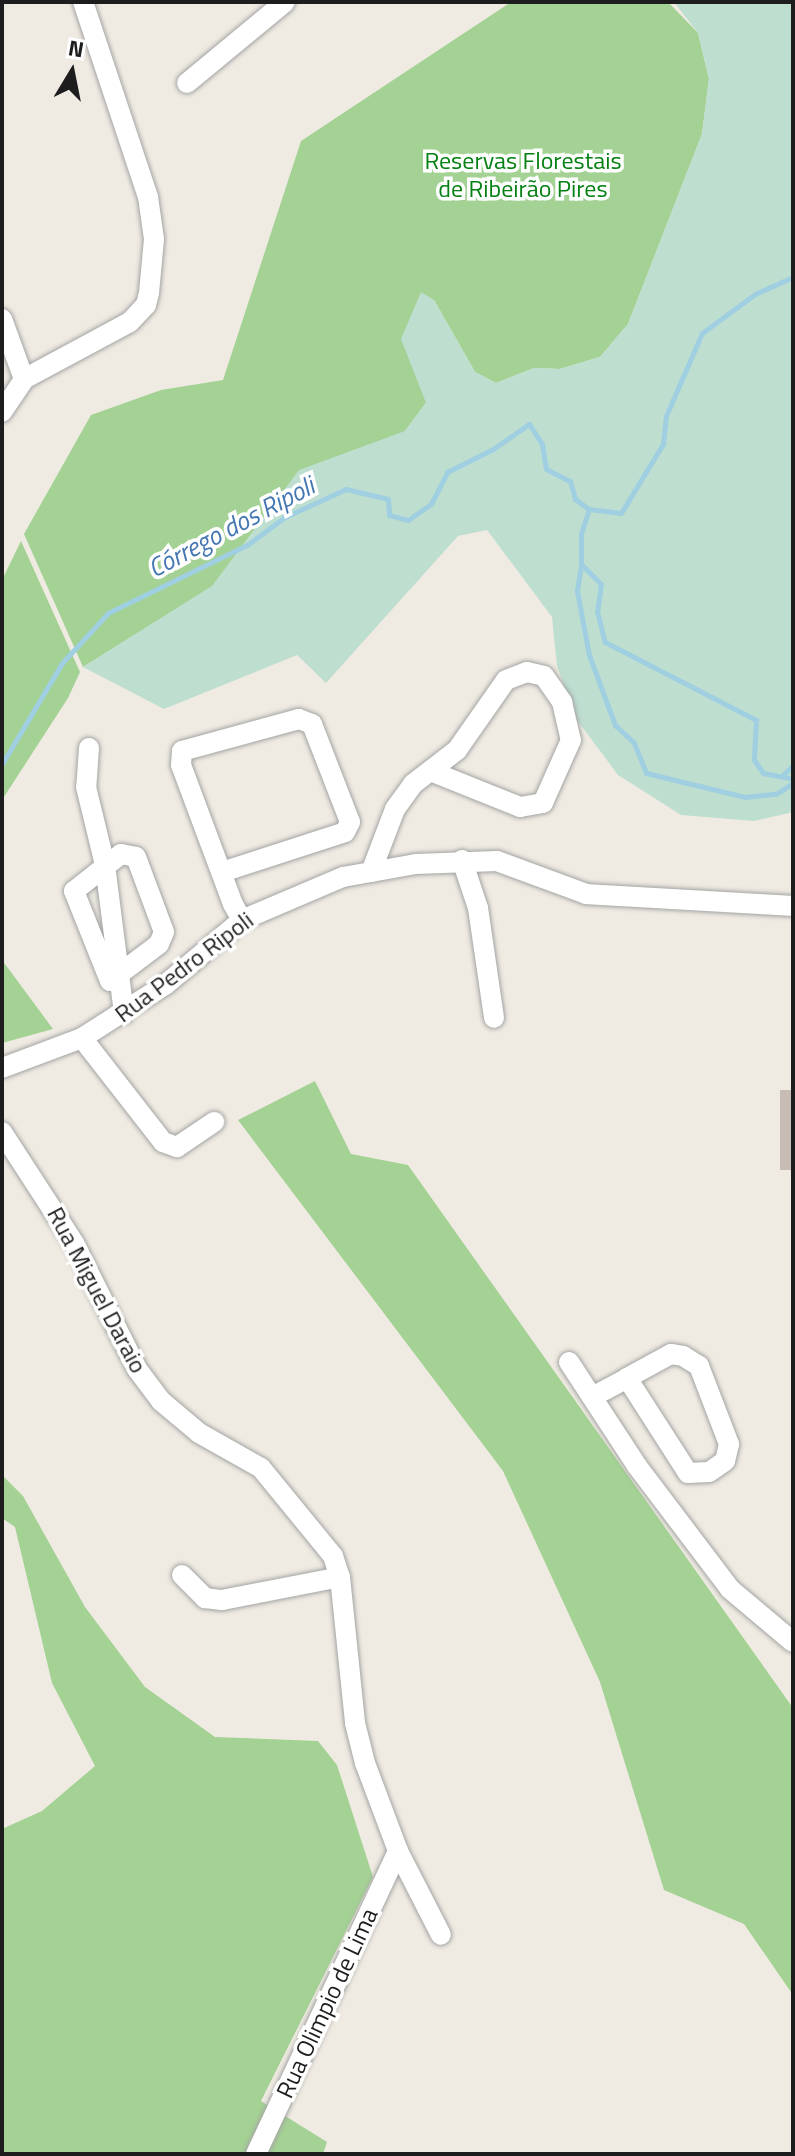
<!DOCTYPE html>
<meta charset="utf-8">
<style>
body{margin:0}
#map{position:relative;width:795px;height:2156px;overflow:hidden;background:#efebe2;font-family:"Titillium Web",sans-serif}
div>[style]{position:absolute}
.forest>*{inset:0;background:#a4d194}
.wetland>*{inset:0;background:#beded0}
.stream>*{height:5px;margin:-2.5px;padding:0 2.5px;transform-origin:2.5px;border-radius:2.5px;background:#9fcfe0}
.building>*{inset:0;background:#c7bdb5;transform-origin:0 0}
.roads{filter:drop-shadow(0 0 2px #a4a4a4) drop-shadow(0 0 2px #a4a4a4)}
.minor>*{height:20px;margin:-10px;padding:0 10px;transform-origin:10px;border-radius:10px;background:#fff}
span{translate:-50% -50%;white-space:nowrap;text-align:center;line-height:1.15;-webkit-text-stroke:7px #fff;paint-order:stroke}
.park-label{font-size:24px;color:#058113}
.street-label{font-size:24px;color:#1d1d1d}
.water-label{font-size:26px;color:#4477b2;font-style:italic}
.frame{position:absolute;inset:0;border:4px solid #1d1d1d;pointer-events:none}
.north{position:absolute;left:32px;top:32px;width:80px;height:80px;-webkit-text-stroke:6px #fff;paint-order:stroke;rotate:10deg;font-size:22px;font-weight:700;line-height:32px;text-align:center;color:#1d1d1d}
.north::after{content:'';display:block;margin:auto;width:28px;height:36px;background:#1d1d1d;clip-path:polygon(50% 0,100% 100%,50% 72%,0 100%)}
</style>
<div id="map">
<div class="forest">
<i style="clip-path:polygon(511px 2px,668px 2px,698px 33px,709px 79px,702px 134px,628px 324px,600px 357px,560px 369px,534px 368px,496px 383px,475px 372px,434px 300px,426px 403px,405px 431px,255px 529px,213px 586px,83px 667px,24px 534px,91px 415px,161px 390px,223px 380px,301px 141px)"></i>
<i style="clip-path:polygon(21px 541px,80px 672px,68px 698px,2px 800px,2px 580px)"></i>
<i style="clip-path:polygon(2px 960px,53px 1029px,2px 1043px)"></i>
<i style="clip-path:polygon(315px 1081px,351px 1154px,408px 1165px,793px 1708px,793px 1995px,744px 1924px,664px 1890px,600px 1682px,503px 1471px,238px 1120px)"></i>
<i style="clip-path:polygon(2px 1475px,23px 1496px,85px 1607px,145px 1687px,215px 1737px,318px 1741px,337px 1765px,373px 1877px,261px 2101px,327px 2142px,323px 2154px,2px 2154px,2px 1829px,42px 1811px,95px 1766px,52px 1683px,15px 1527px,2px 1518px)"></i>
</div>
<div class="wetland">
<i style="clip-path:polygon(674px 2px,793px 2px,793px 812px,754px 821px,681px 815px,618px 775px,577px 720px,557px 666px,552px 617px,487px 530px,458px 536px,326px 683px,297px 655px,164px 709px,83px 667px,212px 586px,299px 470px,405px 431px,426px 403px,401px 339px,421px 292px,434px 300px,475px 372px,496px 383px,534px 368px,560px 369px,600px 357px,628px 324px,702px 134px,709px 79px,698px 33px)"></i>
</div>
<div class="stream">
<i style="left:589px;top:509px;width:32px;rotate:7deg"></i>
<i style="left:621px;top:513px;width:81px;rotate:-58.7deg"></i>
<i style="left:663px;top:444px;width:28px;rotate:-84deg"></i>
<i style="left:666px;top:416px;width:90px;rotate:-66.6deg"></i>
<i style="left:702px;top:333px;width:66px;rotate:-36.3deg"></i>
<i style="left:755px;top:294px;width:42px;rotate:-24.1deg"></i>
<i style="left:581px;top:565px;width:26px;rotate:99deg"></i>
<i style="left:577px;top:591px;width:65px;rotate:79.4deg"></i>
<i style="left:589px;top:655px;width:75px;rotate:69.6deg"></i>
<i style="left:615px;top:725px;width:26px;rotate:43deg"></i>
<i style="left:634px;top:743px;width:32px;rotate:68deg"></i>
<i style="left:646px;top:773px;width:102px;rotate:13.6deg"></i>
<i style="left:745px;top:797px;width:31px;rotate:-6deg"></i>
<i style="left:776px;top:794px;width:20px;rotate:-33deg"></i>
<i style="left:2px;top:764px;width:117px;rotate:-59.3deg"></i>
<i style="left:62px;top:663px;width:68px;rotate:-47.4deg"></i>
<i style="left:108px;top:613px;width:155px;rotate:-26.1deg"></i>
<i style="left:247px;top:545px;width:47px;rotate:-36.4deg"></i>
<i style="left:285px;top:517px;width:67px;rotate:-24.7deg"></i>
<i style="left:346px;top:489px;width:43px;rotate:13.4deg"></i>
<i style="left:388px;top:499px;width:16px;rotate:86deg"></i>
<i style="left:389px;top:515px;width:20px;rotate:15deg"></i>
<i style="left:408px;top:520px;width:28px;rotate:-35deg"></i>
<i style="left:431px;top:504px;width:36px;rotate:-63deg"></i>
<i style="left:447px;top:472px;width:51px;rotate:-26.6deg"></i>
<i style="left:493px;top:449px;width:44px;rotate:-34.8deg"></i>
<i style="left:529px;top:424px;width:24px;rotate:57deg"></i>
<i style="left:542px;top:444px;width:25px;rotate:81deg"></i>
<i style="left:546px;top:469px;width:27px;rotate:27deg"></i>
<i style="left:570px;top:481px;width:19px;rotate:74deg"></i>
<i style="left:575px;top:499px;width:17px;rotate:36deg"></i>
<i style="left:589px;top:509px;width:26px;rotate:108deg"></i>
<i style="left:581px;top:534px;width:30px;rotate:90deg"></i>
<i style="left:581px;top:564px;width:28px;rotate:45deg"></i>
<i style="left:601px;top:584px;width:27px;rotate:98deg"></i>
<i style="left:597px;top:611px;width:32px;rotate:76deg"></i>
<i style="left:605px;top:642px;width:170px;rotate:27.3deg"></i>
<i style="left:756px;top:720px;width:40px;rotate:92.9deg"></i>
<i style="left:754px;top:760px;width:16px;rotate:55deg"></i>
<i style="left:763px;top:773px;width:31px;rotate:11deg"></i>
<i style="left:783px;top:775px;width:14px;rotate:-45deg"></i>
</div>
<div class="building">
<i style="left:780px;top:1090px;width:13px;height:80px"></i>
</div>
<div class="roads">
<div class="minor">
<i style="left:187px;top:83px;width:127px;rotate:-39.6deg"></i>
<i style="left:2px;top:319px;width:64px;rotate:69.9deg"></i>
<i style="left:2px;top:412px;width:40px;rotate:-56deg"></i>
<i style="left:24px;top:379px;width:120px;rotate:-28.3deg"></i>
<i style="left:130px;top:322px;width:23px;rotate:-47deg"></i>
<i style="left:146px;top:305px;width:12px;rotate:-76deg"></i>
<i style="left:149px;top:293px;width:54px;rotate:-84.7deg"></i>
<i style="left:154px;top:239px;width:42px;rotate:-98.1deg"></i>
<i style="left:148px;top:197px;width:206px;rotate:-108.4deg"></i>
<i style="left:89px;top:748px;width:39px;rotate:94deg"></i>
<i style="left:86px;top:787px;width:80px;rotate:76.3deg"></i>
<i style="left:105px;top:865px;width:150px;rotate:82.7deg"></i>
<i style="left:121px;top:854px;width:15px;rotate:11deg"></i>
<i style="left:136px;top:857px;width:80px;rotate:69.5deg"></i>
<i style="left:164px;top:932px;width:13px;rotate:113deg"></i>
<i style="left:159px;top:944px;width:61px;rotate:142.9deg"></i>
<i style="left:110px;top:981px;width:97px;rotate:-111.8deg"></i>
<i style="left:74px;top:891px;width:60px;rotate:-38.2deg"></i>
<i style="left:462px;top:860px;width:51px;rotate:71.6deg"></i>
<i style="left:478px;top:908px;width:111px;rotate:81.7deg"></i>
<i style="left:222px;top:872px;width:129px;rotate:-18deg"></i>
<i style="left:345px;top:832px;width:11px;rotate:-63deg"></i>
<i style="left:350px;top:822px;width:105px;rotate:-111.2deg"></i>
<i style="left:312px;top:724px;width:14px;rotate:-159deg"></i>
<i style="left:299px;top:719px;width:121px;rotate:164.7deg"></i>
<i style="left:182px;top:751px;width:14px;rotate:94deg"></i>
<i style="left:181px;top:765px;width:148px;rotate:69.5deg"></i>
<i style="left:233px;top:904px;width:18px;rotate:61deg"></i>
<i style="left:371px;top:872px;width:67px;rotate:-69.1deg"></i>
<i style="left:395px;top:809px;width:31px;rotate:-54deg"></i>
<i style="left:413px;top:784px;width:56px;rotate:-37.7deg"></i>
<i style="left:457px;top:750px;width:85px;rotate:-55deg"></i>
<i style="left:506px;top:680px;width:22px;rotate:-21deg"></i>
<i style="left:527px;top:672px;width:17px;rotate:13deg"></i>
<i style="left:544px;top:676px;width:32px;rotate:55deg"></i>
<i style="left:562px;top:702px;width:39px;rotate:77deg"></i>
<i style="left:571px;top:740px;width:69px;rotate:114deg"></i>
<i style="left:543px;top:803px;width:23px;rotate:170deg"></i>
<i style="left:520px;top:807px;width:94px;rotate:-158.1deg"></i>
<i style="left:82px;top:1038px;width:132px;rotate:52.1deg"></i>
<i style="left:163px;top:1142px;width:15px;rotate:20deg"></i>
<i style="left:177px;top:1147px;width:45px;rotate:-34deg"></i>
<i style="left:2px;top:1068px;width:85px;rotate:-20.6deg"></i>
<i style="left:82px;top:1038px;width:98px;rotate:-32.6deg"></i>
<i style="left:165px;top:985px;width:101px;rotate:-40.2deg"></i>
<i style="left:242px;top:920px;width:110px;rotate:-23.1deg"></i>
<i style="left:343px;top:877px;width:74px;rotate:-10.1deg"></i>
<i style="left:416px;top:864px;width:81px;rotate:-2.1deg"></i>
<i style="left:497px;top:861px;width:95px;rotate:20.3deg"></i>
<i style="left:586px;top:894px;width:207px;rotate:3.3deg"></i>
<i style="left:2px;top:1132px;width:132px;rotate:57deg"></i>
<i style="left:74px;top:1243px;width:141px;rotate:63.4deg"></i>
<i style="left:137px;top:1369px;width:40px;rotate:53deg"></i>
<i style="left:161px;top:1401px;width:50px;rotate:40.1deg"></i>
<i style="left:199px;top:1433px;width:71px;rotate:29.4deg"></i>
<i style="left:261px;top:1468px;width:114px;rotate:50.7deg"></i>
<i style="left:333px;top:1556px;width:22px;rotate:72deg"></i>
<i style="left:340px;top:1577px;width:147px;rotate:84.1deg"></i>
<i style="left:355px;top:1723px;width:41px;rotate:76deg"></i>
<i style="left:365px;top:1763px;width:94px;rotate:69.4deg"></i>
<i style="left:398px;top:1851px;width:94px;rotate:62.9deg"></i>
<i style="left:569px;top:1362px;width:124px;rotate:56.8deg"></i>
<i style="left:637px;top:1466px;width:154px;rotate:52.9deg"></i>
<i style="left:730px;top:1589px;width:82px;rotate:40.1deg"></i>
<i style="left:592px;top:1397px;width:40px;rotate:-28deg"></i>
<i style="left:627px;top:1378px;width:50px;rotate:-28.6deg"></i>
<i style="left:671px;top:1354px;width:12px;rotate:9deg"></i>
<i style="left:683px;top:1356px;width:19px;rotate:32deg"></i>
<i style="left:699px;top:1366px;width:84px;rotate:69deg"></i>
<i style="left:729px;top:1444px;width:17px;rotate:103deg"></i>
<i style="left:725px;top:1461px;width:19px;rotate:145deg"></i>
<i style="left:709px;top:1472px;width:21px;rotate:177deg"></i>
<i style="left:688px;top:1473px;width:113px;rotate:-122.7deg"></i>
<i style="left:182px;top:1575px;width:33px;rotate:45deg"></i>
<i style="left:205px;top:1598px;width:17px;rotate:7deg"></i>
<i style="left:222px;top:1600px;width:120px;rotate:-11deg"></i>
<i style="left:256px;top:2154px;width:335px;rotate:-64.9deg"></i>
</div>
</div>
<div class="park-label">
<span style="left:523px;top:175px">Reservas Florestais<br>de Ribeirão Pires</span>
</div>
<div class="street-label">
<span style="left:184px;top:967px;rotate:-37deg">Rua Pedro Ripoli</span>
<span style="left:97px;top:1290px;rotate:62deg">Rua Miguel Daraio</span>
<span style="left:327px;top:2003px;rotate:-65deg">Rua Olimpio de Lima</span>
</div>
<div class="water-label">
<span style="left:231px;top:527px;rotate:-28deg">Córrego dos Ripoli</span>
</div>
<div class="frame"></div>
<div class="north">N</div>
</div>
